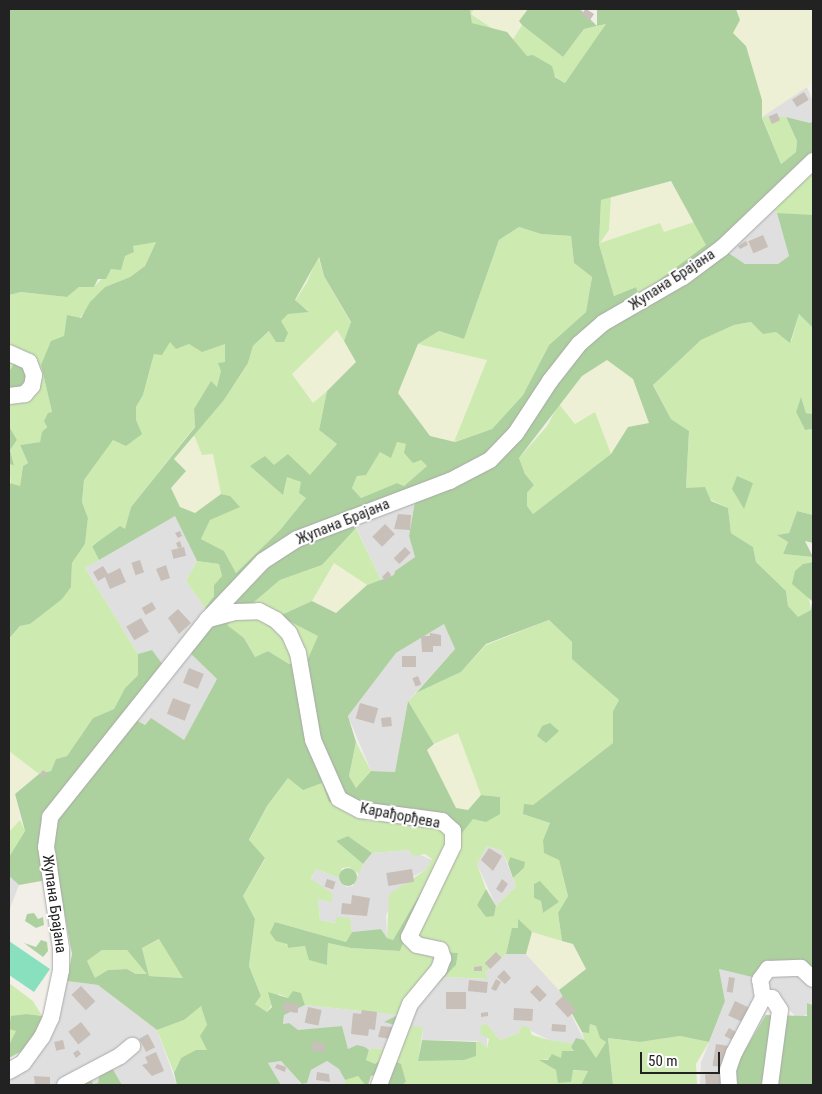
<!DOCTYPE html>
<meta charset="utf-8">
<style>
body{margin:0}
#map{position:relative;width:822px;height:1094px;overflow:hidden;background:#f2efe9;font-family:"Roboto Condensed",sans-serif}
div>[style]{position:absolute}
.residential>*{inset:0;background:#e0dfdf}
.farmland>*{inset:0;background:#eef0d5}
.grass>*{inset:0;background:#cdebb0}
.forest>*{inset:0;background:#add19e}
.round{border-radius:50%}
.pitch>*{inset:0;background:#88e0be}
.building>*{inset:0;background:#c7bfb8;transform-origin:0 0}
.roads{filter:drop-shadow(0 0 1px #a9a9a9) drop-shadow(0 0 1px #a9a9a9)}
.minor>*{height:16px;margin:-8px;padding:0 8px;transform-origin:8px;border-radius:8px;background:#fff}
span{translate:-50% -50%;white-space:nowrap;text-align:center;line-height:1.15;-webkit-text-stroke:4px #fff;paint-order:stroke}
.street-label{font-size:15px;color:#222}
.frame{position:absolute;inset:0;border:10px solid #222;pointer-events:none}
.scale{position:absolute;left:640px;top:1052px;width:80px;height:22px;box-sizing:border-box;border:2px solid #222;border-top:0;padding-left:6px;font-size:15px;line-height:18px;white-space:nowrap;color:#222;-webkit-text-stroke:4px #fff;paint-order:stroke}
</style>
<div id="map">
<div class="residential">
<i style="clip-path:polygon(806px 85px,813px 101px,813px 121px,810px 123px,786px 117px,762px 117px)"></i>
<i style="clip-path:polygon(771px 208px,777px 213px,789px 256px,778px 264px,745px 264px,727px 252px)"></i>
<i style="clip-path:polygon(415px 501px,409px 536px,415px 557px,395px 571px,395px 575px,381px 580px,354px 523px)"></i>
<i style="clip-path:polygon(175px 515px,197px 561px,186px 581px,208px 612px,164px 666px,152px 650px,138px 654px,85px 568px)"></i>
<i style="clip-path:polygon(444px 624px,455px 649px,408px 701px,395px 772px,371px 771px,348px 716px,396px 653px)"></i>
<i style="clip-path:polygon(188px 651px,217px 679px,184px 740px,151px 719px,145px 725px,136px 720px)"></i>
<i style="clip-path:polygon(487px 846px,502px 851px,516px 886px,496px 906px,477px 864px)"></i>
<i style="clip-path:polygon(409px 850px,432px 860px,426px 870px,408px 879px,386px 915px,387px 938px,381px 929px,352px 932px,350px 918px,336px 923px,320px 920px,318px 898px,311px 880px,316px 869px,339px 878px,346px 887px,353px 886px,363px 864px,372px 853px)"></i>
<i style="clip-path:polygon(9px 876px,19px 885px,9px 911px)"></i>
<i style="clip-path:polygon(506px 954px,526px 954px,559px 990px,584px 1040px,576px 1039px,573px 1043px,549px 1040px,521px 1026px,519px 1033px,500px 1040px,487px 1024px,487px 1048px,480px 1041px,422px 1040px,423px 1028px,398px 1053px,375px 1048px,369px 1050px,365px 1047px,348px 1049px,342px 1026px,298px 1031px,289px 1023px,283px 1024px,284px 1015px,305px 1005px,398px 1015px,413px 1008px,444px 977px,487px 979px,485px 973px)"></i>
<i style="clip-path:polygon(806px 966px,813px 978px,813px 1005px,807px 1003px,809px 1014px,797px 1018px,784px 1004px,769px 1003px,762px 1009px,766px 1015px,737px 1063px,736px 1085px,700px 1085px,701px 1063px,725px 1001px,719px 969px,752px 977px)"></i>
<i style="clip-path:polygon(67px 981px,98px 985px,157px 1030px,177px 1085px,122px 1085px,111px 1066px,99px 1076px,98px 1083px,92px 1084px,89px 1069px,79px 1072px,85px 1085px,9px 1085px,9px 1067px)"></i>
<i style="clip-path:polygon(281px 1061px,302px 1084px,307px 1083px,311px 1070px,327px 1061px,339px 1069px,345px 1080px,344px 1085px,281px 1085px,268px 1063px)"></i>
</div>
<div class="farmland">
<i style="clip-path:polygon(474px 9px,528px 9px,513px 39px,507px 32px,493px 29px,471px 13px)"></i>
<i style="clip-path:polygon(736px 9px,813px 9px,813px 83px,762px 117px,762px 100px,733px 33px,740px 20px)"></i>
<i style="clip-path:polygon(671px 181px,694px 222px,664px 232px,660px 224px,599px 244px,609px 230px,611px 197px)"></i>
<i style="clip-path:polygon(337px 329px,356px 362px,313px 404px,292px 373px)"></i>
<i style="clip-path:polygon(418px 344px,487px 360px,454px 442px,430px 436px,398px 393px)"></i>
<i style="clip-path:polygon(607px 359px,634px 379px,650px 423px,628px 427px,611px 454px,595px 413px,575px 424px,559px 404px,582px 376px)"></i>
<i style="clip-path:polygon(194px 435px,202px 455px,213px 454px,221px 494px,195px 513px,179px 507px,171px 488px,186px 471px,174px 459px)"></i>
<i style="clip-path:polygon(334px 562px,367px 585px,336px 613px,312px 601px)"></i>
<i style="clip-path:polygon(458px 732px,481px 795px,468px 811px,456px 808px,427px 750px)"></i>
<i style="clip-path:polygon(9px 751px,39px 774px,15px 793px,20px 820px,9px 832px)"></i>
<i style="clip-path:polygon(532px 932px,573px 944px,586px 969px,559px 990px,526px 954px)"></i>
</div>
<div class="grass">
<i style="clip-path:polygon(470px 9px,474px 9px,471px 14px,493px 29px,472px 23px)"></i>
<i style="clip-path:polygon(607px 24px,565px 83px,527px 57px,513px 39px,522px 25px,563px 57px,584px 29px)"></i>
<i style="clip-path:polygon(762px 117px,786px 117px,797px 141px,796px 152px,781px 164px)"></i>
<i style="clip-path:polygon(813px 167px,813px 216px,777px 213px,771px 208px)"></i>
<i style="clip-path:polygon(611px 197px,609px 230px,600px 243px,660px 223px,664px 232px,694px 222px,707px 245px,639px 295px,636px 287px,614px 296px,599px 244px,601px 200px)"></i>
<i style="clip-path:polygon(519px 227px,541px 234px,571px 236px,574px 263px,592px 277px,586px 312px,549px 345px,523px 395px,492px 429px,454px 442px,487px 360px,418px 344px,439px 331px,464px 339px,499px 240px)"></i>
<i style="clip-path:polygon(148px 241px,156px 242px,145px 266px,130px 277px,105px 287px,41px 365px,52px 412px,40px 442px,20px 445px,28px 463px,23px 466px,20px 486px,11px 486px,9px 464px,14px 464px,10px 450px,17px 440px,9px 426px,9px 295px,21px 292px,67px 297px,79px 287px,94px 287px,133px 246px)"></i>
<i style="clip-path:polygon(318px 256px,324px 276px,351px 323px,344px 341px,337px 330px,292px 374px,313px 403px,327px 391px,319px 430px,337px 444px,310px 476px,288px 454px,283px 495px,287px 476px,301px 482px,306px 498px,280px 530px,236px 573px,224px 551px,201px 539px,210px 520px,230px 496px,221px 494px,213px 454px,202px 455px,194px 435px,224px 400px,248px 363px,253px 346px,288px 314px,309px 311px,295px 301px,307px 282px)"></i>
<i style="clip-path:polygon(799px 314px,813px 328px,813px 414px,806px 413px,801px 398px,796px 412px,805px 430px,813px 429px,813px 515px,797px 511px,789px 533px,778px 535px,788px 542px,783px 554px,813px 557px,813px 562px,803px 564px,811px 610px,798px 618px,788px 606px,786px 591px,756px 562px,753px 547px,731px 533px,728px 508px,686px 488px,689px 431px,671px 419px,653px 384px,701px 340px,734px 325px,751px 322px,763px 333px,776px 332px,791px 342px)"></i>
<i style="clip-path:polygon(170px 341px,225px 343px,225px 363px,217px 388px,211px 382px,194px 409px,195px 426px,131px 507px,125px 530px,92px 545px,99px 560px,85px 568px,138px 654px,138px 675px,125px 688px,114px 709px,93px 718px,67px 756px,56px 759px,51px 771px,39px 774px,9px 751px,9px 640px,20px 626px,30px 624px,71px 587px,72px 563px,85px 544px,88px 518px,82px 502px,84px 480px,113px 439px,136px 420px,136px 407px,143px 395px,154px 354px)"></i>
<i style="clip-path:polygon(559px 404px,575px 424px,595px 412px,611px 454px,533px 514px,527px 506px,527px 493px,534px 485px,525px 474px,519px 458px,547px 426px)"></i>
<i style="clip-path:polygon(397px 442px,406px 444px,427px 466px,404px 486px,397px 483px,361px 498px,352px 488px,357px 476px,366px 474px,380px 452px)"></i>
<i style="clip-path:polygon(356px 528px,381px 580px,367px 585px,334px 563px,312px 601px,279px 616px,319px 636px,307px 662px,289px 664px,268px 651px,255px 657px,244px 638px,226px 625px,280px 580px,322px 565px)"></i>
<i style="clip-path:polygon(197px 561px,219px 564px,222px 576px,214px 585px,214px 596px,205px 608px,186px 581px)"></i>
<i style="clip-path:polygon(evenodd,549px 620px,572px 642px,573px 659px,619px 700px,613px 711px,613px 743px,533px 805px,524px 805px,524px 814px,550px 823px,543px 840px,559px 860px,568px 896px,558px 913px,562px 941px,532px 932px,518px 920px,518px 928px,512px 929px,506px 954px,485px 973px,488px 979px,444px 977px,456px 965px,458px 953px,447px 952px,398px 1015px,305px 1005px,301px 993px,288px 998px,279px 994px,267px 1012px,255px 1004px,261px 996px,249px 966px,255px 919px,243px 896px,265px 859px,249px 841px,267px 806px,288px 778px,322px 783px,360px 805px,367px 821px,473px 819px,500px 797px,481px 795px,458px 733px,434px 744px,408px 701px,416px 693px,461px 672px,486px 645px,549px 620px,348px 836px,372px 853px,409px 850px,413px 856px,425px 854px,432px 859px,426px 870px,389px 894px,387px 938px,393px 940px,428px 880px,400px 951px,351px 948px,328px 943px,327px 965px,305px 946px,288px 948px,275px 922px,346px 942px,352px 932px,350px 918px,336px 917px,335px 923px,320px 920px,318px 899px,332px 902px,332px 893px,311px 879px,316px 869px,339px 878px,342px 868px,349px 867px,359px 874px,363px 864px,336px 841px,348px 836px,549px 620px,487px 846px,502px 851px,508px 864px,510px 857px,524px 868px,513px 878px,516px 886px,496px 906px,494px 916px,477px 905px,486px 889px,477px 864px,487px 846px,549px 620px,534px 884px,559px 902px,543px 913px,541px 901px,534px 898px,534px 884px)"></i>
<i style="clip-path:polygon(356px 742px,371px 771px,356px 788px,349px 776px)"></i>
<i style="clip-path:polygon(20px 820px,25px 831px,9px 857px,9px 832px)"></i>
<i style="clip-path:polygon(160px 939px,184px 978px,149px 976px,142px 948px)"></i>
<i style="clip-path:polygon(102px 950px,127px 950px,148px 974px,136px 974px,127px 969px,108px 970px,95px 979px,87px 961px)"></i>
<i style="clip-path:polygon(9px 983px,33px 1001px,42px 1016px,27px 1014px,9px 1045px)"></i>
<i style="clip-path:polygon(201px 1005px,207px 1025px,207px 1050px,181px 1058px,174px 1073px,157px 1030px,184px 1020px)"></i>
<i style="clip-path:polygon(487px 1024px,500px 1040px,519px 1033px,521px 1026px,529px 1027px,532px 1035px,549px 1040px,573px 1043px,571px 1047px,575px 1051px,561px 1058px,540px 1060px,556px 1070px,588px 1071px,581px 1085px,402px 1085px,406px 1082px,366px 1060px,369px 1050px,375px 1048px,398px 1053px,406px 1028px,416px 1026px,423px 1028px,418px 1061px,475px 1056px,476px 1042px,480px 1041px,487px 1048px,489px 1039px,480px 1034px,481px 1025px)"></i>
<i style="clip-path:polygon(590px 1024px,596px 1026px,606px 1042px,596px 1058px,584px 1040px,582px 1032px,589px 1032px)"></i>
<i style="clip-path:polygon(680px 1036px,709px 1042px,696px 1064px,697px 1085px,613px 1085px,608px 1038px,640px 1042px)"></i>
<i style="clip-path:polygon(354px 1076px,358px 1076px,365px 1085px,344px 1085px,345px 1080px)"></i>
</div>
<div class="forest">
<i style="clip-path:polygon(evenodd,9px 9px,470px 9px,472px 23px,507px 32px,527px 56px,533px 55px,552px 66px,555px 77px,565px 83px,606px 24px,584px 29px,563px 57px,522px 25px,519px 21px,528px 9px,580px 9px,597px 26px,597px 9px,736px 9px,740px 20px,733px 33px,746px 46px,762px 100px,762px 118px,781px 164px,796px 152px,797px 141px,786px 117px,810px 123px,813px 121px,813px 152px,718px 246px,745px 264px,778px 264px,789px 256px,777px 213px,813px 215px,813px 328px,799px 314px,790px 343px,776px 332px,763px 334px,751px 322px,734px 325px,701px 340px,653px 385px,671px 419px,689px 431px,686px 488px,705px 487px,711px 501px,728px 508px,731px 533px,753px 547px,756px 562px,786px 591px,788px 606px,798px 617px,811px 610px,812px 601px,792px 584px,795px 571px,803px 564px,813px 562px,813px 978px,806px 966px,752px 977px,719px 969px,725px 1001px,709px 1042px,680px 1036px,640px 1042px,608px 1038px,613px 1085px,581px 1085px,588px 1071px,573px 1070px,571px 1082px,558px 1083px,556px 1070px,539px 1060px,548px 1060px,552px 1054px,561px 1058px,562px 1051px,574px 1051px,571px 1047px,576px 1038px,584px 1040px,596px 1058px,606px 1042px,600px 1038px,596px 1026px,590px 1024px,589px 1033px,582px 1032px,559px 990px,586px 969px,573px 944px,562px 941px,558px 913px,568px 896px,559px 860px,544px 853px,543px 840px,550px 823px,523px 814px,524px 804px,533px 805px,613px 743px,613px 711px,619px 700px,572px 659px,572px 642px,549px 620px,486px 644px,461px 672px,416px 693px,455px 649px,444px 624px,396px 653px,348px 716px,356px 742px,349px 776px,356px 788px,371px 771px,395px 772px,408px 701px,434px 744px,427px 750px,456px 808px,468px 810px,481px 795px,500px 797px,500px 814px,486px 822px,473px 819px,462px 833px,414px 811px,354px 802px,329px 802px,322px 783px,303px 790px,288px 778px,267px 806px,249px 840px,265px 858px,243px 896px,255px 919px,249px 966px,261px 996px,255px 1004px,267px 1012px,272px 1007px,268px 992px,288px 998px,293px 991px,301px 993px,305px 1005px,284px 1015px,283px 1024px,289px 1023px,298px 1030px,342px 1026px,348px 1049px,357px 1045px,365px 1047px,369px 1050px,366px 1060px,375px 1064px,386px 1057px,401px 1064px,406px 1082px,402px 1085px,389px 1084px,382px 1073px,371px 1076px,368px 1085px,365px 1085px,358px 1076px,345px 1080px,339px 1069px,327px 1061px,311px 1070px,307px 1083px,302px 1084px,281px 1061px,268px 1063px,281px 1085px,177px 1085px,174px 1073px,181px 1058px,196px 1050px,207px 1050px,200px 1036px,207px 1025px,201px 1006px,184px 1020px,157px 1030px,98px 985px,67px 981px,72px 954px,58px 878px,19px 885px,9px 876px,9px 857px,25px 831px,15px 794px,39px 774px,51px 771px,56px 759px,67px 756px,93px 718px,114px 709px,125px 688px,138px 675px,138px 654px,152px 650px,164px 666px,136px 720px,145px 725px,151px 718px,184px 740px,217px 679px,188px 651px,208px 612px,205px 608px,214px 596px,214px 585px,222px 576px,219px 564px,197px 561px,175px 516px,99px 560px,92px 546px,120px 526px,125px 529px,131px 507px,195px 427px,194px 409px,211px 381px,217px 387px,221px 371px,218px 363px,225px 362px,225px 344px,202px 352px,189px 344px,176px 349px,170px 342px,162px 355px,154px 354px,143px 395px,136px 407px,136px 420px,142px 434px,126px 446px,113px 440px,84px 480px,82px 502px,88px 518px,85px 544px,72px 563px,71px 587px,62px 599px,30px 624px,20px 626px,9px 639px,9px 483px,20px 486px,23px 466px,28px 463px,20px 445px,40px 442px,42px 432px,47px 427px,44px 421px,48px 413px,52px 412px,41px 365px,51px 341px,64px 336px,67px 315px,81px 318px,90px 302px,105px 287px,130px 277px,145px 266px,156px 242px,133px 246px,134px 252px,125px 256px,121px 270px,111px 269px,106px 279px,98px 279px,94px 287px,79px 287px,67px 297px,21px 292px,9px 295px,9px 9px,671px 181px,706px 245px,639px 295px,636px 287px,614px 296px,599px 244px,601px 200px,671px 181px,9px 9px,519px 227px,541px 234px,571px 236px,574px 263px,592px 277px,586px 312px,549px 345px,523px 395px,492px 429px,455px 442px,430px 436px,398px 393px,418px 344px,439px 331px,464px 339px,499px 240px,519px 227px,9px 9px,319px 257px,324px 276px,351px 322px,344px 341px,356px 362px,327px 391px,319px 430px,337px 444px,310px 475px,288px 454px,274px 465px,265px 456px,250px 466px,283px 495px,287px 477px,301px 482px,299px 493px,306px 498px,280px 530px,236px 573px,224px 551px,201px 539px,210px 520px,240px 507px,230px 496px,221px 494px,195px 513px,180px 507px,171px 488px,186px 471px,174px 459px,224px 400px,248px 363px,253px 346px,269px 331px,276px 342px,284px 342px,288px 333px,281px 321px,288px 314px,309px 312px,295px 300px,319px 257px,9px 9px,607px 360px,633px 379px,649px 423px,628px 427px,611px 454px,533px 514px,527px 506px,527px 493px,534px 485px,525px 474px,519px 458px,582px 376px,607px 360px,9px 9px,397px 442px,406px 444px,404px 453px,413px 463px,421px 460px,427px 466px,404px 486px,397px 483px,361px 498px,352px 488px,357px 476px,366px 475px,380px 452px,391px 458px,397px 442px,9px 9px,415px 501px,409px 536px,415px 557px,395px 571px,394px 575px,367px 585px,336px 613px,312px 601px,279px 616px,318px 636px,307px 661px,289px 664px,268px 651px,255px 657px,244px 638px,227px 625px,280px 580px,322px 565px,356px 528px,354px 523px,415px 501px,9px 9px,159px 939px,183px 978px,149px 976px,142px 948px,159px 939px,9px 9px,102px 950px,127px 950px,147px 974px,136px 974px,127px 969px,108px 970px,95px 978px,87px 961px,102px 950px)"></i>
<i style="clip-path:polygon(31px 358px,28px 383px,20px 388px,9px 387px,9px 372px,15px 362px)"></i>
<i style="clip-path:polygon(801px 397px,806px 413px,813px 414px,813px 429px,805px 430px,796px 412px)"></i>
<i style="clip-path:polygon(9px 426px,17px 440px,10px 450px,14px 465px,9px 464px)"></i>
<i style="clip-path:polygon(737px 476px,753px 483px,744px 509px,732px 489px)"></i>
<i style="clip-path:polygon(797px 511px,813px 515px,813px 543px,805px 541px,813px 557px,783px 554px,788px 542px,777px 535px,789px 533px)"></i>
<i style="clip-path:polygon(550px 723px,559px 731px,546px 743px,537px 736px,542px 726px)"></i>
<i style="clip-path:polygon(348px 836px,372px 853px,363px 864px,336px 841px)"></i>
<i style="clip-path:polygon(510px 857px,525px 862px,524px 868px,513px 878px,508px 864px)"></i>
<i class="round" style="left:339px;top:868px;width:18px;height:18px"></i>
<i style="clip-path:polygon(428px 880px,400px 951px,351px 948px,328px 943px,327px 965px,309px 960px,305px 946px,288px 948px,287px 944px,276px 941px,270px 933px,275px 922px,346px 942px,352px 932px,381px 929px,387px 938px,393px 940px)"></i>
<i style="clip-path:polygon(540px 881px,559px 902px,543px 913px,541px 901px,534px 898px,534px 884px)"></i>
<i style="clip-path:polygon(486px 889px,496px 906px,494px 916px,486px 917px,477px 905px)"></i>
<i style="clip-path:polygon(34px 913px,38px 919px,43px 917px,44px 925px,36px 928px,25px 921px,27px 914px)"></i>
<i style="clip-path:polygon(518px 919px,532px 932px,526px 954px,506px 954px,512px 928px,518px 928px)"></i>
<i style="clip-path:polygon(41px 940px,47px 942px,48px 951px,43px 957px,24px 943px,36px 947px)"></i>
<i style="clip-path:polygon(447px 952px,458px 953px,456px 965px,413px 1009px,406px 1028px,384px 1022px,398px 1015px)"></i>
<i style="clip-path:polygon(807px 1003px,813px 1005px,813px 1085px,736px 1085px,737px 1063px,766px 1015px,807px 1016px)"></i>
<i style="clip-path:polygon(27px 1014px,42px 1016px,46px 1020px,37px 1043px,9px 1058px,9px 1045px,16px 1031px,9px 1029px,11px 1016px)"></i>
<i style="clip-path:polygon(422px 1040px,476px 1042px,476px 1056px,464px 1060px,418px 1061px)"></i>
<i style="clip-path:polygon(111px 1066px,122px 1085px,85px 1085px,79px 1071px,88px 1069px,93px 1084px,98px 1083px,99px 1076px)"></i>
</div>
<div class="pitch">
<i style="clip-path:polygon(9px 941px,50px 969px,34px 992px,9px 975px)"></i>
</div>
<div class="building">
<i style="clip-path:polygon(586px 9px,594px 14px,590px 20px,581px 14px)"></i>
<i style="left:804px;top:92px;width:9px;height:14px;rotate:58deg"></i>
<i style="left:777px;top:113px;width:8px;height:9px;rotate:67deg"></i>
<i style="left:763px;top:235px;width:13px;height:16px;rotate:67deg"></i>
<i style="clip-path:polygon(746px 241px,748px 245px,740px 249px,738px 246px)"></i>
<i style="clip-path:polygon(398px 514px,411px 515px,410px 530px,394px 529px)"></i>
<i style="left:385px;top:524px;width:14px;height:18px;rotate:45deg"></i>
<i style="clip-path:polygon(180px 531px,182px 536px,178px 538px,175px 533px)"></i>
<i style="clip-path:polygon(180px 541px,182px 547px,178px 548px,176px 543px)"></i>
<i style="left:184px;top:547px;width:9px;height:13px;rotate:77deg"></i>
<i style="left:405px;top:547px;width:8px;height:16px;rotate:45deg"></i>
<i style="left:140px;top:560px;width:13px;height:9px;rotate:72deg"></i>
<i style="clip-path:polygon(166px 565px,170px 578px,161px 581px,156px 569px)"></i>
<i style="clip-path:polygon(103px 566px,108px 574px,120px 568px,126px 582px,110px 589px,105px 577px,98px 581px,93px 572px)"></i>
<i style="clip-path:polygon(388px 571px,391px 575px,386px 581px,382px 577px)"></i>
<i style="left:152px;top:602px;width:8px;height:12px;rotate:60deg"></i>
<i style="clip-path:polygon(178px 609px,191px 623px,179px 634px,168px 618px)"></i>
<i style="left:141px;top:618px;width:16px;height:17px;rotate:60deg"></i>
<i style="clip-path:polygon(430px 633px,441px 635px,441px 646px,433px 646px,433px 652px,422px 652px,421px 636px,430px 636px)"></i>
<i style="left:402px;top:656px;width:14px;height:11px"></i>
<i style="left:189px;top:668px;width:16px;height:16px;rotate:22deg"></i>
<i style="left:418px;top:676px;width:9px;height:6px;rotate:69deg"></i>
<i style="left:173px;top:698px;width:19px;height:17px;rotate:21deg"></i>
<i style="left:360px;top:703px;width:19px;height:16px;rotate:16deg"></i>
<i style="left:391px;top:717px;width:9px;height:10px;rotate:84deg"></i>
<i style="left:43px;top:770px;width:5px;height:6px;rotate:37deg"></i>
<i style="clip-path:polygon(489px 848px,502px 856px,493px 871px,481px 860px)"></i>
<i style="left:412px;top:869px;width:13px;height:26px;rotate:81deg"></i>
<i style="left:327px;top:879px;width:9px;height:8px;rotate:18deg"></i>
<i style="clip-path:polygon(502px 879px,508px 884px,502px 893px,496px 889px)"></i>
<i style="clip-path:polygon(352px 895px,370px 898px,367px 916px,341px 914px,342px 903px,351px 904px)"></i>
<i style="left:496px;top:952px;width:8px;height:16px;rotate:45deg"></i>
<i style="clip-path:polygon(482px 966px,482px 971px,474px 971px,474px 967px)"></i>
<i style="clip-path:polygon(504px 970px,511px 978px,505px 984px,497px 977px)"></i>
<i style="left:729px;top:977px;width:6px;height:15px;rotate:9deg"></i>
<i style="clip-path:polygon(496px 979px,501px 982px,496px 991px,491px 989px)"></i>
<i style="left:469px;top:980px;width:19px;height:11px;rotate:6deg"></i>
<i style="left:537px;top:985px;width:14px;height:10px;rotate:45deg"></i>
<i style="left:81px;top:986px;width:21px;height:13px;rotate:47deg"></i>
<i style="left:466px;top:992px;width:17px;height:20px;rotate:90deg"></i>
<i style="left:563px;top:996px;width:19px;height:11px;rotate:47deg"></i>
<i style="left:735px;top:1001px;width:17px;height:16px;rotate:25deg"></i>
<i style="left:284px;top:1002px;width:15px;height:9px;rotate:8deg"></i>
<i style="left:308px;top:1007px;width:14px;height:16px;rotate:12deg"></i>
<i style="left:514px;top:1008px;width:19px;height:12px;rotate:3deg"></i>
<i style="clip-path:polygon(362px 1010px,377px 1012px,375px 1030px,369px 1029px,368px 1036px,351px 1034px,353px 1013px,361px 1014px)"></i>
<i style="clip-path:polygon(488px 1012px,488px 1016px,481px 1017px,481px 1013px)"></i>
<i style="left:81px;top:1022px;width:16px;height:16px;rotate:52deg"></i>
<i style="left:552px;top:1024px;width:14px;height:7px;rotate:4deg"></i>
<i style="clip-path:polygon(381px 1026px,392px 1027px,391px 1039px,378px 1037px)"></i>
<i style="left:729px;top:1028px;width:8px;height:9px;rotate:30deg"></i>
<i style="left:148px;top:1034px;width:15px;height:10px;rotate:62deg"></i>
<i style="left:63px;top:1040px;width:9px;height:9px;rotate:77deg"></i>
<i style="left:313px;top:1041px;width:13px;height:9px;rotate:13deg"></i>
<i style="left:716px;top:1044px;width:13px;height:22px;rotate:9deg"></i>
<i style="clip-path:polygon(78px 1050px,81px 1054px,76px 1058px,73px 1053px)"></i>
<i style="clip-path:polygon(156px 1052px,164px 1071px,152px 1076px,142px 1065px,148px 1063px,145px 1057px)"></i>
<i style="clip-path:polygon(277px 1064px,286px 1067px,285px 1072px,275px 1068px)"></i>
<i style="clip-path:polygon(317px 1072px,329px 1074px,330px 1082px,316px 1080px)"></i>
<i style="left:723px;top:1073px;width:12px;height:18px;rotate:85deg"></i>
<i style="clip-path:polygon(34px 1076px,50px 1077px,50px 1085px,35px 1085px)"></i>
</div>
<div class="roads">
<div class="minor">
<i style="left:9px;top:353px;width:22px;rotate:24deg"></i>
<i style="left:29px;top:362px;width:14px;rotate:69deg"></i>
<i style="left:34px;top:375px;width:11px;rotate:100deg"></i>
<i style="left:32px;top:386px;width:11px;rotate:131deg"></i>
<i style="left:25px;top:394px;width:16px;rotate:173deg"></i>
<i style="left:209px;top:619px;width:27px;rotate:-15deg"></i>
<i style="left:235px;top:612px;width:24px;rotate:-2deg"></i>
<i style="left:259px;top:611px;width:19px;rotate:28deg"></i>
<i style="left:276px;top:620px;width:18px;rotate:45deg"></i>
<i style="left:289px;top:633px;width:22px;rotate:66deg"></i>
<i style="left:298px;top:653px;width:88px;rotate:80.2deg"></i>
<i style="left:313px;top:740px;width:64px;rotate:66.2deg"></i>
<i style="left:339px;top:799px;width:24px;rotate:28deg"></i>
<i style="left:360px;top:810px;width:83px;rotate:7.6deg"></i>
<i style="left:442px;top:821px;width:15px;rotate:42deg"></i>
<i style="left:453px;top:831px;width:15px;rotate:90deg"></i>
<i style="left:453px;top:846px;width:101px;rotate:115.8deg"></i>
<i style="left:409px;top:937px;width:11px;rotate:45deg"></i>
<i style="left:417px;top:945px;width:24px;rotate:12deg"></i>
<i style="left:440px;top:950px;width:9px;rotate:69deg"></i>
<i style="left:443px;top:958px;width:12px;rotate:110deg"></i>
<i style="left:439px;top:969px;width:45px;rotate:129.6deg"></i>
<i style="left:410px;top:1004px;width:87px;rotate:110.9deg"></i>
<i style="left:763px;top:998px;width:9px"></i>
<i style="left:772px;top:998px;width:14px;rotate:56deg"></i>
<i style="left:780px;top:1010px;width:76px;rotate:97.6deg"></i>
<i style="left:763px;top:998px;width:18px;rotate:-99deg"></i>
<i style="left:760px;top:980px;width:14px;rotate:-54deg"></i>
<i style="left:768px;top:969px;width:33px;rotate:-2deg"></i>
<i style="left:801px;top:968px;width:16px;rotate:43deg"></i>
<i style="left:9px;top:1071px;width:16px;rotate:-30deg"></i>
<i style="left:23px;top:1063px;width:32px;rotate:-54deg"></i>
<i style="left:42px;top:1037px;width:21px;rotate:-65deg"></i>
<i style="left:51px;top:1018px;width:49px;rotate:-78.2deg"></i>
<i style="left:61px;top:970px;width:22px;rotate:-90deg"></i>
<i style="left:61px;top:948px;width:102px;rotate:-98.4deg"></i>
<i style="left:46px;top:847px;width:30px;rotate:-82deg"></i>
<i style="left:50px;top:817px;width:252px;rotate:-51.4deg"></i>
<i style="left:207px;top:620px;width:81px;rotate:-46.5deg"></i>
<i style="left:263px;top:561px;width:40px;rotate:-32.9deg"></i>
<i style="left:297px;top:539px;width:164px;rotate:-20.8deg"></i>
<i style="left:450px;top:481px;width:45px;rotate:-27.7deg"></i>
<i style="left:490px;top:460px;width:37px;rotate:-46deg"></i>
<i style="left:516px;top:433px;width:62px;rotate:-56.8deg"></i>
<i style="left:550px;top:381px;width:47px;rotate:-51.9deg"></i>
<i style="left:579px;top:344px;width:32px;rotate:-41deg"></i>
<i style="left:603px;top:323px;width:92px;rotate:-29.9deg"></i>
<i style="left:683px;top:277px;width:49px;rotate:-36.6deg"></i>
<i style="left:722px;top:248px;width:126px;rotate:-43.7deg"></i>
<i style="left:65px;top:1085px;width:62px;rotate:-27.8deg"></i>
<i style="left:120px;top:1056px;width:16px;rotate:-40deg"></i>
<i style="left:729px;top:1085px;width:15px;rotate:-94deg"></i>
<i style="left:728px;top:1070px;width:18px;rotate:-71deg"></i>
<i style="left:734px;top:1053px;width:62px;rotate:-62.2deg"></i>
</div>
</div>
<div class="street-label">
<span style="left:672px;top:280px;rotate:-33deg">Жупана Брајана</span>
<span style="left:343px;top:522px;rotate:-22deg">Жупана Брајана</span>
<span style="left:400px;top:816px;rotate:11deg">Карађорђева</span>
<span style="left:54px;top:904px;rotate:82deg">Жупана Брајана</span>
</div>
<div class="frame"></div>
<div class="scale">50 m</div>
</div>
